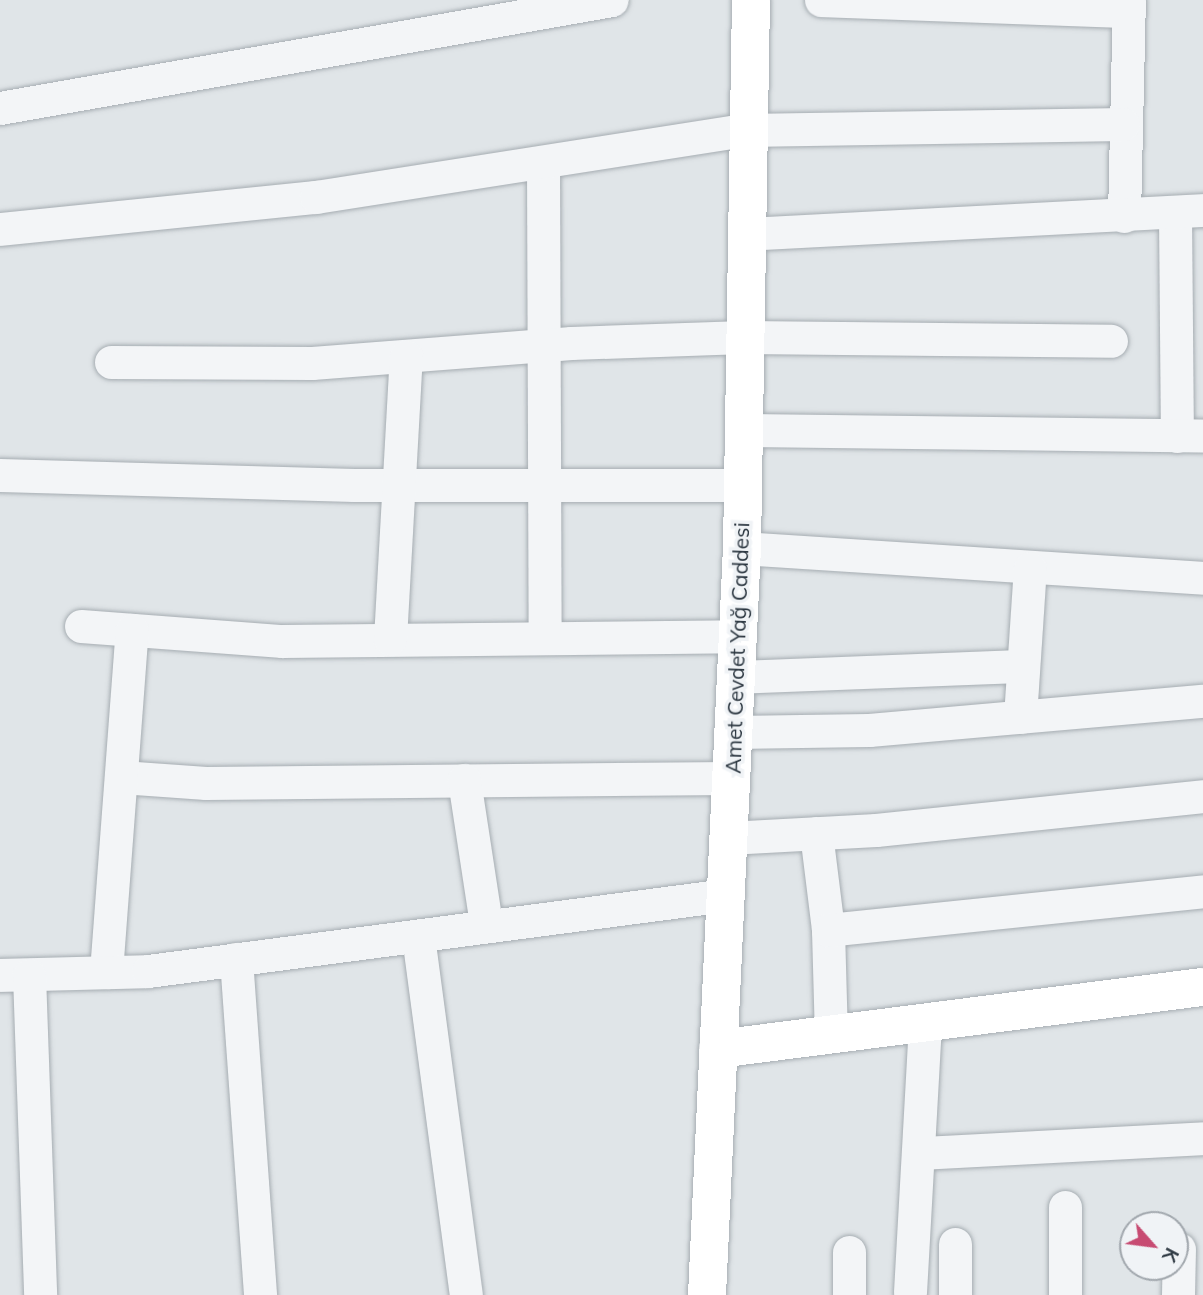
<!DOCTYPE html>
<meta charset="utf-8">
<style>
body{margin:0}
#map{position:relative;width:1203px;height:1295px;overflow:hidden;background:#e0e5e8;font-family:Mulish,sans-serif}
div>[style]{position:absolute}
.roads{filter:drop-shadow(0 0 2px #a6adb2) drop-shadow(0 0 2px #a6adb2)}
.minor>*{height:33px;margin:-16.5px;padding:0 16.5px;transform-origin:16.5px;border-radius:16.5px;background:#f3f5f7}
.major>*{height:38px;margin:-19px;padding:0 19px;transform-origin:19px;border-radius:19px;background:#fff}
span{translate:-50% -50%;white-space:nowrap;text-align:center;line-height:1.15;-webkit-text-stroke:7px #f0f3f6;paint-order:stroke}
.street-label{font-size:21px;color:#2a353f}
.north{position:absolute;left:1119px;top:1211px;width:70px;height:70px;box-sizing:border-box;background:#f0f3f6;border:2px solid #a1a7ad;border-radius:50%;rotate:118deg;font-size:19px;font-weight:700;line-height:28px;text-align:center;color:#2a353f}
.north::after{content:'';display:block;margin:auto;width:24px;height:32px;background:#c74b72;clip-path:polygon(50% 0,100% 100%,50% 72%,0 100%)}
</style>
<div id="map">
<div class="roads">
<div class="minor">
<i style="left:821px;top:0;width:307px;rotate:2.1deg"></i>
<i style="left:0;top:108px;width:621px;rotate:-10.01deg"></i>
<i style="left:543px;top:162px;width:474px;rotate:89.8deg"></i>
<i style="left:1175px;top:214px;width:222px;rotate:89.5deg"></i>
<i style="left:1124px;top:216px;width:216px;rotate:-88.7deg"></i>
<i style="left:0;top:229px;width:318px;rotate:-5.8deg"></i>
<i style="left:316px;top:197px;width:435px;rotate:-8.9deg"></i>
<i style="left:746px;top:130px;width:377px;rotate:-0.9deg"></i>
<i style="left:745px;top:234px;width:459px;rotate:-3deg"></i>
<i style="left:111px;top:362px;width:201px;rotate:0.3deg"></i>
<i style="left:312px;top:363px;width:260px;rotate:-4.4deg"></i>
<i style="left:571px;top:343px;width:173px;rotate:-2deg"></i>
<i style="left:744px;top:337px;width:367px;rotate:0.6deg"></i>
<i style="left:743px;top:430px;width:460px;rotate:0.7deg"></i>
<i style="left:0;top:475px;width:354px;rotate:1.6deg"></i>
<i style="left:354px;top:485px;width:389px"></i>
<i style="left:742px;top:548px;width:462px;rotate:3.7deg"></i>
<i style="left:81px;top:626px;width:202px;rotate:4.3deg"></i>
<i style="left:282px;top:641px;width:456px;rotate:-0.6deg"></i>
<i style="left:390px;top:639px;width:283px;rotate:-86.8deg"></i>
<i style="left:736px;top:677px;width:287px;rotate:-2.2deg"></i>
<i style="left:1020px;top:717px;width:149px;rotate:-86.2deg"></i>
<i style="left:733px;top:732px;width:136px;rotate:-0.8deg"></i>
<i style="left:869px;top:730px;width:335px;rotate:-5deg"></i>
<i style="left:121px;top:777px;width:85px;rotate:4deg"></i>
<i style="left:206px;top:783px;width:525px;rotate:-0.55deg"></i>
<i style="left:464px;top:780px;width:146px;rotate:81.3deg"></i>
<i style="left:816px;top:833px;width:98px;rotate:82.9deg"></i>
<i style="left:828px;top:930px;width:105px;rotate:88.4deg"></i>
<i style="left:728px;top:838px;width:148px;rotate:-3.1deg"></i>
<i style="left:876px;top:830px;width:329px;rotate:-5.9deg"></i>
<i style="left:828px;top:930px;width:377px;rotate:-5.9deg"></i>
<i style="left:418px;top:936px;width:362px;rotate:82.4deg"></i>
<i style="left:236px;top:959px;width:337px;rotate:85.9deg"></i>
<i style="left:106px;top:972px;width:343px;rotate:-85.7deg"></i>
<i style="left:0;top:975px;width:148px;rotate:-1.5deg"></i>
<i style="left:148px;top:971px;width:583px;rotate:-7.49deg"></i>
<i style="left:29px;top:975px;width:320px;rotate:88deg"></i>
<i style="left:921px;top:1153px;width:282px;rotate:-3deg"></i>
<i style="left:1065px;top:1207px;width:88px;rotate:90deg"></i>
<i style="left:955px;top:1244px;width:51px;rotate:90deg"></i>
<i style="left:910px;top:1292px;width:269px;rotate:-86.8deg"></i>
<i style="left:849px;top:1295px;width:43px;rotate:-90deg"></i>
<i style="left:1178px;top:1295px;width:46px;rotate:-88.8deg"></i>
</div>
<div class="major">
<i style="left:718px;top:1049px;width:489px;rotate:-7.3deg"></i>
<i style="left:707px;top:1295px;width:748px;rotate:-87.32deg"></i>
<i style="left:742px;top:548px;width:548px;rotate:-89.06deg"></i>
</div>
</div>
<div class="street-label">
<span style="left:737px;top:648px;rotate:-88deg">Amet Cevdet Yağ Caddesi</span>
</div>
<div class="north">K</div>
</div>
